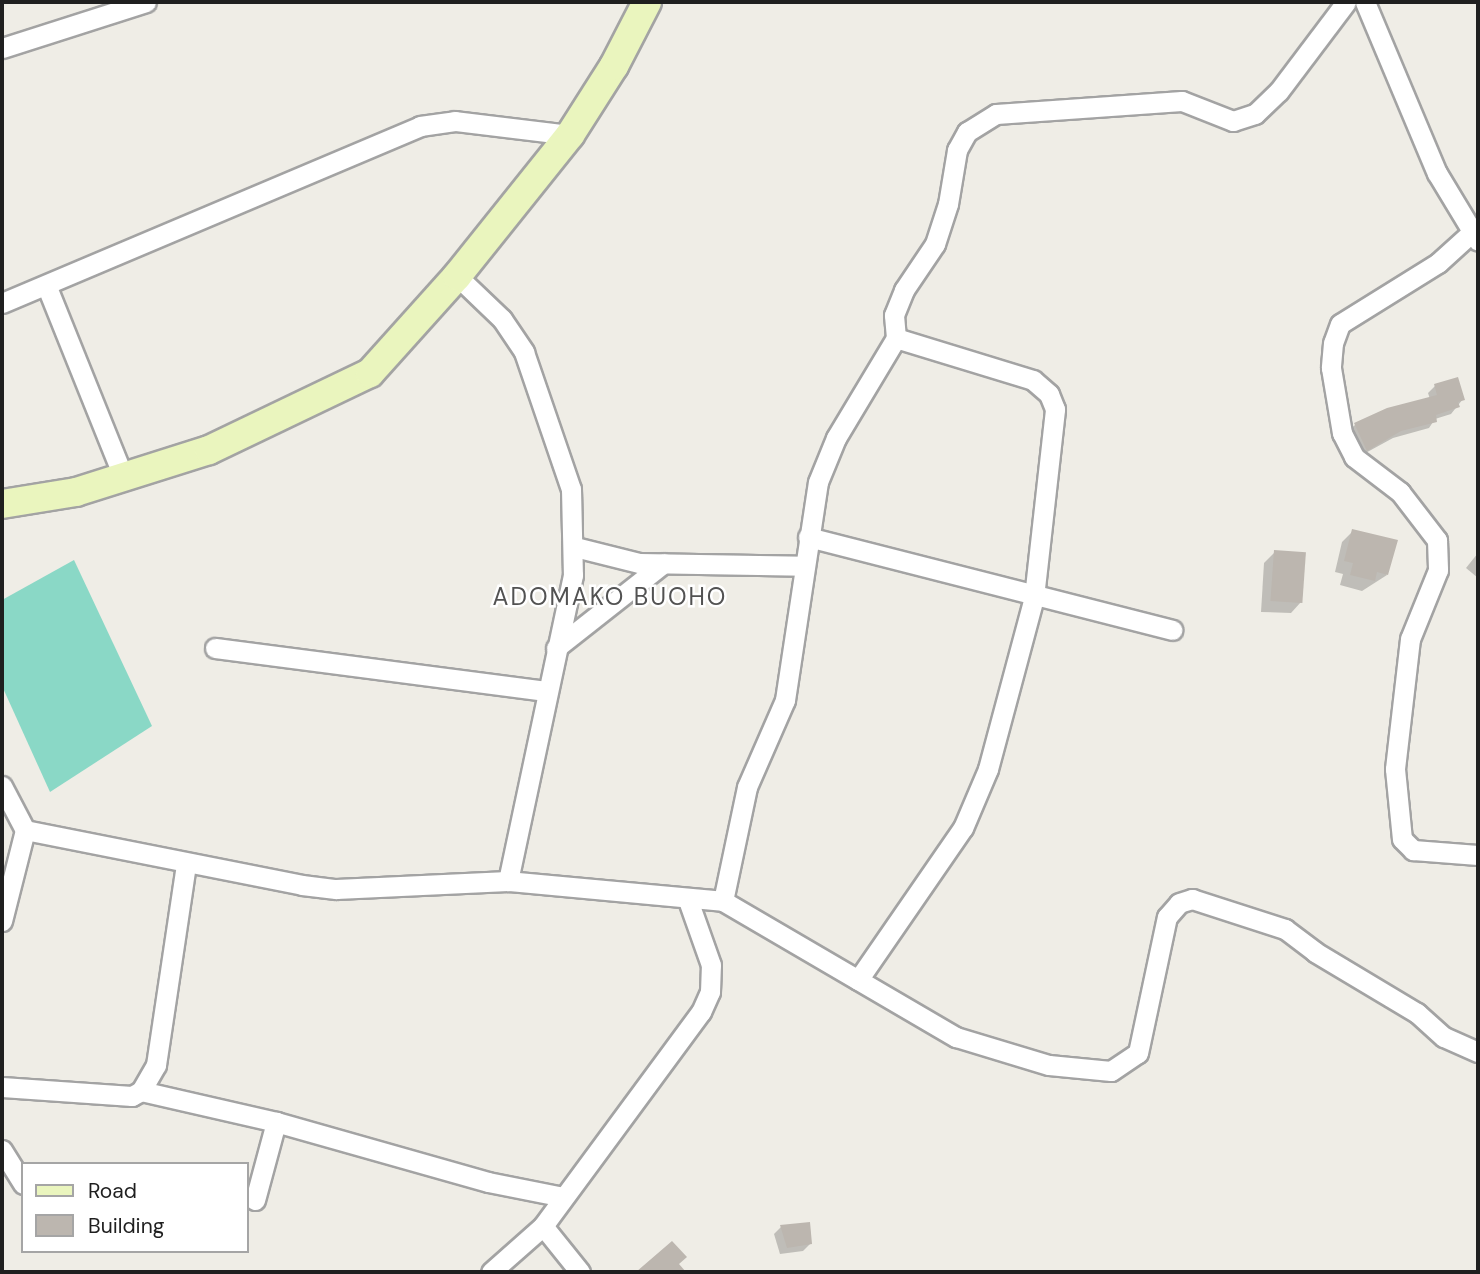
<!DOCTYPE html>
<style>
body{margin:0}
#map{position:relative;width:1480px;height:1274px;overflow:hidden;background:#efede6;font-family:"DM Sans",sans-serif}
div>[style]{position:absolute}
.pitch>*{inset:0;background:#8ad8c6}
.shadow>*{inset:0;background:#0003}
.building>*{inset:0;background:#bcb6af;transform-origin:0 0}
.roads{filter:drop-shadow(2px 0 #a3a3a3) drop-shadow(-2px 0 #a3a3a3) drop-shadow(0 2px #a3a3a3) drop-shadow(0 -2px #a3a3a3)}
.street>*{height:19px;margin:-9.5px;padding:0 9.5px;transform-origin:9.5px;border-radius:9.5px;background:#fff}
.secondary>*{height:28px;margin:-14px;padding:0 14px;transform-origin:14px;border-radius:14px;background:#eaf5be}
span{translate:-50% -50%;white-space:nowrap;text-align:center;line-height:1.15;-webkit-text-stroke:5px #fff;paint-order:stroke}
.quarter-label{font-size:24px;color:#525252;letter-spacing:2px}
.frame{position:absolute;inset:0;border:4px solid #1f1f1f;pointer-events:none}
.legend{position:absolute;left:21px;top:1162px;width:228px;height:91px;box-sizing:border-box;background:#fff;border:2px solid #a5a5a5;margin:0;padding:9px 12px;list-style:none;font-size:21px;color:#1f1f1f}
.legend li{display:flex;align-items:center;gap:14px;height:35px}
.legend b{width:35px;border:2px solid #a5a5a5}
</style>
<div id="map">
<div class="pitch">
<i style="clip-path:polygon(74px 560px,152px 726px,50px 792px,2px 686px,2px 600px)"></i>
</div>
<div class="shadow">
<i style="clip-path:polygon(1435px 386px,1463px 399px,1451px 414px,1435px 419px,1429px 428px,1393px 438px,1360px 456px,1348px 431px,1355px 425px,1430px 399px,1428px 393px)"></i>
<i style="clip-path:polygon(1353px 531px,1387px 575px,1362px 591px,1340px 585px,1343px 574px,1335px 572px,1342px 542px)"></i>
<i style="clip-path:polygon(1275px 552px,1301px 602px,1291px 613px,1261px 612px,1264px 563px)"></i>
<i style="clip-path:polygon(1478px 553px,1478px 578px,1466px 568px)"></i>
<i style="clip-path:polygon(808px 1224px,810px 1244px,803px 1251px,780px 1254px,774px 1234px,781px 1227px)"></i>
</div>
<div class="building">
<i style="clip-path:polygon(1458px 377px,1465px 400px,1458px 402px,1460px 407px,1436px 415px,1437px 422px,1401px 431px,1367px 451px,1354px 423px,1387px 408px,1437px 395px,1434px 384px)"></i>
<i style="clip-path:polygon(1352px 529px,1398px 540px,1388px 575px,1377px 572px,1375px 581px,1350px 575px,1353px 563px,1344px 561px)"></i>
<i style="left:1274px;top:550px;width:32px;height:51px;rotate:4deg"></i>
<i style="clip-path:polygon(810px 1222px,812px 1244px,787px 1248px,780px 1225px)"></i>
<i style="clip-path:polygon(672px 1241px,687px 1257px,679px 1264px,686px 1272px,636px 1272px)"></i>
</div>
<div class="roads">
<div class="street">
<i style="left:1365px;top:2px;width:186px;rotate:67.2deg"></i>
<i style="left:1437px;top:173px;width:79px;rotate:58.9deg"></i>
<i style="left:2px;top:48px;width:151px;rotate:-17.7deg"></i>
<i style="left:1470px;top:234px;width:43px;rotate:137.8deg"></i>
<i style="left:1438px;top:263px;width:115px;rotate:148.1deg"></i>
<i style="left:1340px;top:324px;width:20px;rotate:110deg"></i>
<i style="left:1333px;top:343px;width:25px;rotate:95deg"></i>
<i style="left:1331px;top:368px;width:66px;rotate:80.4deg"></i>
<i style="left:1342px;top:433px;width:27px;rotate:63deg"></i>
<i style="left:1354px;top:457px;width:58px;rotate:37.3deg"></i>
<i style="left:1400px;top:492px;width:61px;rotate:52.4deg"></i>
<i style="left:1437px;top:540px;width:30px;rotate:88deg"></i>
<i style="left:1438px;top:570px;width:74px;rotate:112.1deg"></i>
<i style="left:1410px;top:639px;width:131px;rotate:96.6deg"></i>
<i style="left:1395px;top:769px;width:70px;rotate:84.3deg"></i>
<i style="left:1402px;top:839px;width:16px;rotate:45deg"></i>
<i style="left:1413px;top:850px;width:65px;rotate:4.4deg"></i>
<i style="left:457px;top:276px;width:62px;rotate:43.7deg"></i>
<i style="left:502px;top:319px;width:40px;rotate:56deg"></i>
<i style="left:524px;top:352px;width:145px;rotate:71.1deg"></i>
<i style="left:571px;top:489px;width:86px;rotate:88.7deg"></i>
<i style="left:573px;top:575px;width:313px;rotate:102deg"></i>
<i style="left:47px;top:287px;width:207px;rotate:68.1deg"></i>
<i style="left:2px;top:303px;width:454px;rotate:-22.9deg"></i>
<i style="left:420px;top:126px;width:35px;rotate:-8deg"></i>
<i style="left:455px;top:121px;width:116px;rotate:6.9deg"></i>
<i style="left:808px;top:537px;width:376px;rotate:14.3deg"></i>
<i style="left:575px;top:547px;width:66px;rotate:14deg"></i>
<i style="left:639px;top:563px;width:164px;rotate:1deg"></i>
<i style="left:215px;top:648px;width:334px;rotate:7.4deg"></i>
<i style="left:556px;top:648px;width:137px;rotate:-38.2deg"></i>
<i style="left:2px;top:786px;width:50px;rotate:62.4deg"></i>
<i style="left:25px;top:830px;width:282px;rotate:11.2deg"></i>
<i style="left:302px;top:885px;width:34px;rotate:7deg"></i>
<i style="left:336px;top:889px;width:172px;rotate:-2.7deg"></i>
<i style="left:508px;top:881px;width:216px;rotate:5.3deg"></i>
<i style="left:723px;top:901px;width:270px;rotate:30.3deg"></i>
<i style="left:956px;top:1037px;width:97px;rotate:16.8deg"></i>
<i style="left:1049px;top:1065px;width:62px;rotate:5.5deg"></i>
<i style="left:1111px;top:1071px;width:32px;rotate:-34deg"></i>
<i style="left:1138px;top:1053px;width:139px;rotate:-78deg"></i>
<i style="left:1167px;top:917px;width:18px;rotate:-49deg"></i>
<i style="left:1179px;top:903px;width:14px;rotate:-17deg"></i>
<i style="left:1192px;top:899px;width:98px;rotate:17.9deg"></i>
<i style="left:1285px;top:929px;width:38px;rotate:37deg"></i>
<i style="left:1315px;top:952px;width:119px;rotate:30.9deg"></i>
<i style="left:1417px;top:1013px;width:36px;rotate:42deg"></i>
<i style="left:1444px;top:1037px;width:37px;rotate:24deg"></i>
<i style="left:723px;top:901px;width:116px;rotate:-78.1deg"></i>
<i style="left:747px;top:787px;width:95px;rotate:-66.4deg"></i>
<i style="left:785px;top:700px;width:220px;rotate:-81.4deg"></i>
<i style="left:818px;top:482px;width:48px;rotate:-67.8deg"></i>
<i style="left:836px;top:438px;width:117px;rotate:-59deg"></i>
<i style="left:896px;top:338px;width:23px;rotate:-95deg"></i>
<i style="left:894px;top:315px;width:27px;rotate:-68deg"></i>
<i style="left:904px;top:290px;width:55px;rotate:-56deg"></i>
<i style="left:935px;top:244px;width:42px;rotate:-72deg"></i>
<i style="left:948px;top:204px;width:55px;rotate:-80.5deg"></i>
<i style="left:957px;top:150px;width:21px;rotate:-61deg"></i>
<i style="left:967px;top:132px;width:34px;rotate:-32deg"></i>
<i style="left:996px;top:114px;width:186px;rotate:-4deg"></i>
<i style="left:1182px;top:101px;width:55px;rotate:21.4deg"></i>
<i style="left:1233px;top:121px;width:23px;rotate:-18deg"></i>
<i style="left:1255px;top:114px;width:33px;rotate:-44deg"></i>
<i style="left:1279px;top:91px;width:111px;rotate:-53deg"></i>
<i style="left:2px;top:921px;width:94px;rotate:-75.8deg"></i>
<i style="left:858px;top:980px;width:185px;rotate:-55.4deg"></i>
<i style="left:963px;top:828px;width:64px;rotate:-67deg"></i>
<i style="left:988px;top:769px;width:178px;rotate:-75deg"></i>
<i style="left:1034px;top:597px;width:189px;rotate:-83.6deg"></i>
<i style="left:1055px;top:409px;width:16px;rotate:-112deg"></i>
<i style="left:1049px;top:394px;width:21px;rotate:-139deg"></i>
<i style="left:1033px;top:380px;width:143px;rotate:-163deg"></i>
<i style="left:2px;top:1087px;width:130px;rotate:4deg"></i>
<i style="left:132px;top:1096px;width:10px;rotate:-29deg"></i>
<i style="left:141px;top:1091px;width:30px;rotate:-60deg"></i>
<i style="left:156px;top:1065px;width:202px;rotate:-81.5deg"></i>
<i style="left:141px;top:1091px;width:139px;rotate:12.9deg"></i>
<i style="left:276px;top:1122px;width:220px;rotate:15.8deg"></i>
<i style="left:488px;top:1182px;width:77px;rotate:11.2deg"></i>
<i style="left:2px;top:1150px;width:40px;rotate:58deg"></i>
<i style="left:255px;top:1200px;width:81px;rotate:-74.9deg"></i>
<i style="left:543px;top:1226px;width:59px;rotate:51.2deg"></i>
<i style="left:491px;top:1272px;width:69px;rotate:-41.5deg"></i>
<i style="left:543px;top:1226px;width:266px;rotate:-53.6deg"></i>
<i style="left:701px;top:1012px;width:22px;rotate:-66deg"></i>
<i style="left:710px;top:992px;width:27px;rotate:-88deg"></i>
<i style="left:711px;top:965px;width:69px;rotate:-109.5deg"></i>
</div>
<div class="secondary">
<i style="left:2px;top:504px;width:75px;rotate:-9.2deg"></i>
<i style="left:76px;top:492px;width:139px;rotate:-17.5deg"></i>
<i style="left:209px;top:450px;width:178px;rotate:-25.6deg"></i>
<i style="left:370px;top:373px;width:130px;rotate:-48.1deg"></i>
<i style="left:457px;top:276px;width:181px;rotate:-51.3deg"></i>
<i style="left:570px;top:135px;width:82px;rotate:-57.5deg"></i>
<i style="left:614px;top:66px;width:72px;rotate:-62.7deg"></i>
</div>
</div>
<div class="quarter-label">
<span style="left:610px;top:597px">ADOMAKO BUOHO</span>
</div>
<div class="frame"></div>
<ul class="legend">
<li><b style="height:9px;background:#eaf5be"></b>Road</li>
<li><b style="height:19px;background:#bcb6af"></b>Building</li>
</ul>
</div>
